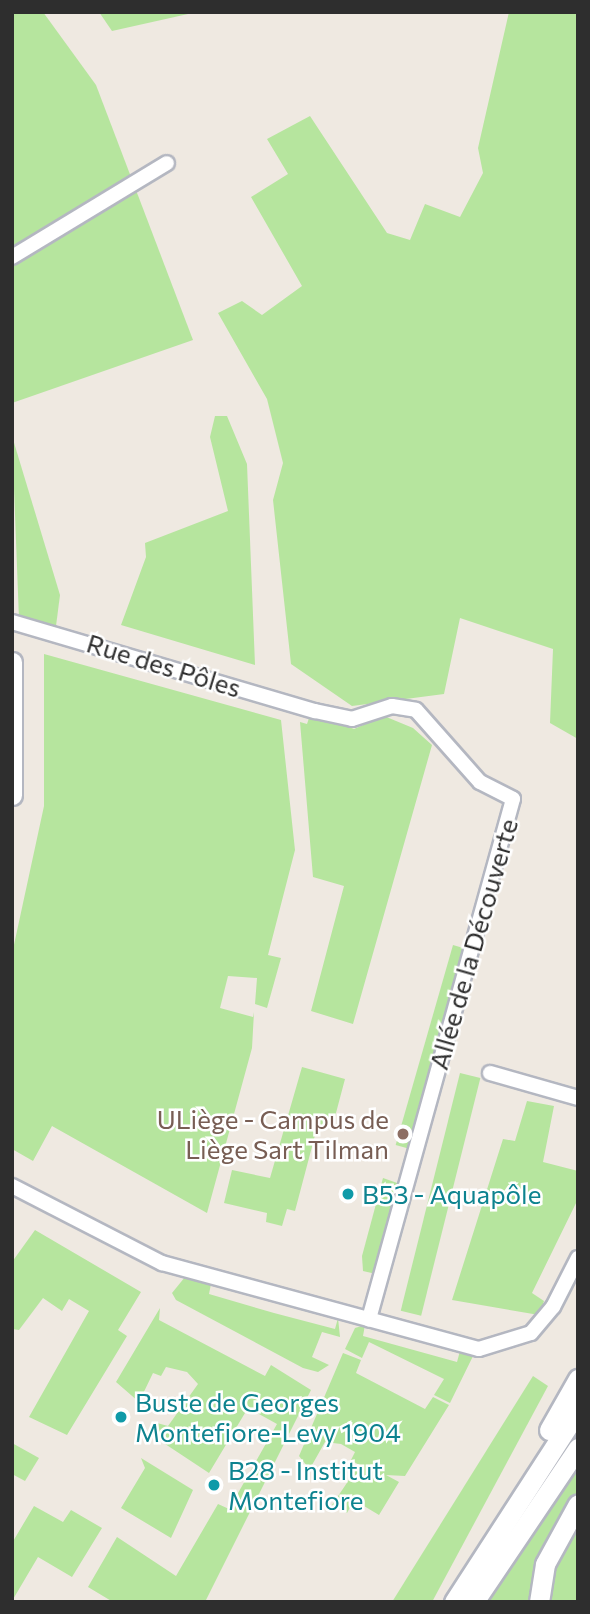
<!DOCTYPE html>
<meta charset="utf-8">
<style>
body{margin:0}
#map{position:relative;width:590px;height:1614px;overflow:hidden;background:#efe9e1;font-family:Commissioner,sans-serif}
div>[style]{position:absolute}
.green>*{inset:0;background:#b6e59e;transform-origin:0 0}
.roads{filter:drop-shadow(2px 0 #b4b7c1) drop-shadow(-2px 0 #b4b7c1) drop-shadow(0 2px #b4b7c1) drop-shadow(0 -2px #b4b7c1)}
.street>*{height:14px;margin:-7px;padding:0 7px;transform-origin:7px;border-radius:7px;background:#fff}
.secondary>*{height:19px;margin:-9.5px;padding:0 9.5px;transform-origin:9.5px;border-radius:9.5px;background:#fff}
.dots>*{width:19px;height:19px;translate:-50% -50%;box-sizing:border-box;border:4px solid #fff;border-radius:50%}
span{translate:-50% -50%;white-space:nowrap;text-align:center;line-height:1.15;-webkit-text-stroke:5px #fff;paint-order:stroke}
.street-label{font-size:26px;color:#2e2e2e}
.education-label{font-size:26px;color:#785e54}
.right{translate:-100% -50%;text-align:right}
.culture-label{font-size:26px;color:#0d838f}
.left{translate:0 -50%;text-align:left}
.frame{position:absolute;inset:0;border:14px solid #2e2e2e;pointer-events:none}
</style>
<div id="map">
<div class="green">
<i style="clip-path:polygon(12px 12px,43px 12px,96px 85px,193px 340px,12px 403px)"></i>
<i style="clip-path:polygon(99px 12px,197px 12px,112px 31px)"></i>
<i style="clip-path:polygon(509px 12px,578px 12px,578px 739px,550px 723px,553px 649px,460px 618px,444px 694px,352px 706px,291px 664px,273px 500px,283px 463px,267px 399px,218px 313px,242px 301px,262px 315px,302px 286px,251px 197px,288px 174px,267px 139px,310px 116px,387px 233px,410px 240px,425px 204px,460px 217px,483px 173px,478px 148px)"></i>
<i style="clip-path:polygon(215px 416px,227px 416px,247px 464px,255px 665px,121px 625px,146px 557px,145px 543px,228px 511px,210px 437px)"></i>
<i style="clip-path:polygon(12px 436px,60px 595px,56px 626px,19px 619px)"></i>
<i style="clip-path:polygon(44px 654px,281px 720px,295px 850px,268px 955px,281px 958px,267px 1008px,255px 1004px,257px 978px,228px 976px,220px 1008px,253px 1017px,254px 1012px,252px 1048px,207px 1213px,52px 1126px,33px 1161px,12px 1149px,12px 954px,44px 806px)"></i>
<i style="clip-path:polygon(311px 712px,354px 729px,384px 716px,413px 728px,432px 745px,353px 1024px,311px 1011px,344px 886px,313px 877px,300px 722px,307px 724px)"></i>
<i style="left:453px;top:945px;width:15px;height:208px;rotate:16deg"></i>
<i style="clip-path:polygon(302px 1067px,345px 1079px,332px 1128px,318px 1124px,295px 1211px,287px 1209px,282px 1226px,266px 1222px,267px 1213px,224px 1203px,232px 1170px,270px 1178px)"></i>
<i style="left:460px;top:1073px;width:21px;height:245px;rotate:14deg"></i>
<i style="clip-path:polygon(527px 1101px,554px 1106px,543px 1162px,578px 1171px,578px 1199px,532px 1293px,544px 1301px,539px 1315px,452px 1300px,503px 1139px,515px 1141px)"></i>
<i style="clip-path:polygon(383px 1178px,400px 1184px,376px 1274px,363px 1271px,362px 1256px)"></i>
<i style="clip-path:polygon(35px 1230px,141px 1292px,118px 1330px,127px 1336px,67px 1435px,29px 1417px,89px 1311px,69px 1299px,62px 1311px,43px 1298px,19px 1330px,12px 1329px,12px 1262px)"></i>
<i style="clip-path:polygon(185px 1277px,211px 1284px,209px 1294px,274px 1313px,335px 1329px,338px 1318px,340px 1337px,322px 1332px,312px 1357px,329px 1365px,318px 1372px,303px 1368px,176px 1300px,172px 1293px)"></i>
<i style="clip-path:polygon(160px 1308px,159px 1320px,265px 1376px,271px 1365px,311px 1390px,205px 1602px,113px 1602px,88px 1587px,117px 1537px,176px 1576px,218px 1504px,229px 1509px,277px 1424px,248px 1408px,209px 1473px,150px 1434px,157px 1423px,168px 1426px,198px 1384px,187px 1372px,166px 1367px,161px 1376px,153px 1373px,139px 1402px,116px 1382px)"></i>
<i style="clip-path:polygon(365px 1325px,363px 1336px,457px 1362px,460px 1351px,475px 1352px,450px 1403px,434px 1395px,444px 1379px,369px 1342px,362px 1358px,345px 1349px,355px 1328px)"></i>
<i style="clip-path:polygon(343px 1353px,361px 1360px,356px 1373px,425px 1409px,433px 1397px,449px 1405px,405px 1476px,386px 1475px,399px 1482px,379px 1515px,354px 1500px,347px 1513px,332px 1505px,359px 1465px,351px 1460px,355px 1452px,341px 1444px,325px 1442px,303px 1481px,307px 1466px,299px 1456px)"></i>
<i style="clip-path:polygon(533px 1376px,548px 1386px,432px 1602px,392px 1602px)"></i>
<i style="clip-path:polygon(12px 1443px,39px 1458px,25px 1481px,12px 1474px)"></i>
<i style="clip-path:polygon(578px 1457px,578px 1602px,483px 1602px)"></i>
<i style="clip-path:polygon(141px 1458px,193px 1490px,171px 1538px,121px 1508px,145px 1468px)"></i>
<i style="clip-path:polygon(34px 1506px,63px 1522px,71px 1510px,102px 1528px,72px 1577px,38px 1557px,12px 1601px,12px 1543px)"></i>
</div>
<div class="roads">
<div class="street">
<i style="left:12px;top:257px;width:181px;rotate:-31.2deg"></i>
<i style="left:12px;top:622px;width:316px;rotate:16.4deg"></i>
<i style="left:315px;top:711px;width:38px;rotate:12deg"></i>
<i style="left:352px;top:719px;width:42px;rotate:-18deg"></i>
<i style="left:392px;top:706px;width:24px;rotate:9deg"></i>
<i style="left:416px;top:710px;width:96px;rotate:48.4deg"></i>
<i style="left:480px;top:782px;width:37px;rotate:27deg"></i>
<i style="left:513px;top:799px;width:540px;rotate:105.48deg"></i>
<i style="left:490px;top:1073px;width:91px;rotate:15.9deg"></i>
<i style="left:12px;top:1186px;width:169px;rotate:27.2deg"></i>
<i style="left:162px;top:1263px;width:328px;rotate:15.2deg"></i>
<i style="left:479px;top:1349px;width:54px;rotate:-17.1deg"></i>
<i style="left:531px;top:1333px;width:34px;rotate:-50deg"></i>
<i style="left:553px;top:1307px;width:55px;rotate:-63deg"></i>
</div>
<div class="secondary">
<i style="left:12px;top:662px;width:133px;rotate:90deg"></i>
<i style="left:549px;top:1430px;width:59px;rotate:-60.4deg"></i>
<i style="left:454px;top:1602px;width:229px;rotate:-57.1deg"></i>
<i style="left:474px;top:1602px;width:186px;rotate:-56deg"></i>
<i style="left:539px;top:1602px;width:38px;rotate:-81deg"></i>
<i style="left:545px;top:1564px;width:68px;rotate:-61.2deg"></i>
</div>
</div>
<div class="dots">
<i style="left:403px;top:1134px;background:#8d6e63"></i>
<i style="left:348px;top:1194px;background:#0f9aa8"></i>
<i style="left:121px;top:1417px;background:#0f9aa8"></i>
<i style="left:214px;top:1485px;background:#0f9aa8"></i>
</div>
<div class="street-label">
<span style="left:164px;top:665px;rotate:17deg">Rue des Pôles</span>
<span style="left:473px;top:944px;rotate:-74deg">Allée de la Découverte</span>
</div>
<div class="education-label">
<span class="right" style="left:389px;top:1134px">ULiège - Campus de<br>Liège Sart Tilman</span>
</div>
<div class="culture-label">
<span class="left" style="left:362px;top:1194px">B53 - Aquapôle</span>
<span class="left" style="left:135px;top:1417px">Buste de Georges<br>Montefiore-Levy 1904</span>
<span class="left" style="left:228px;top:1485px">B28 - Institut<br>Montefiore</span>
</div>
<div class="frame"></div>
</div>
